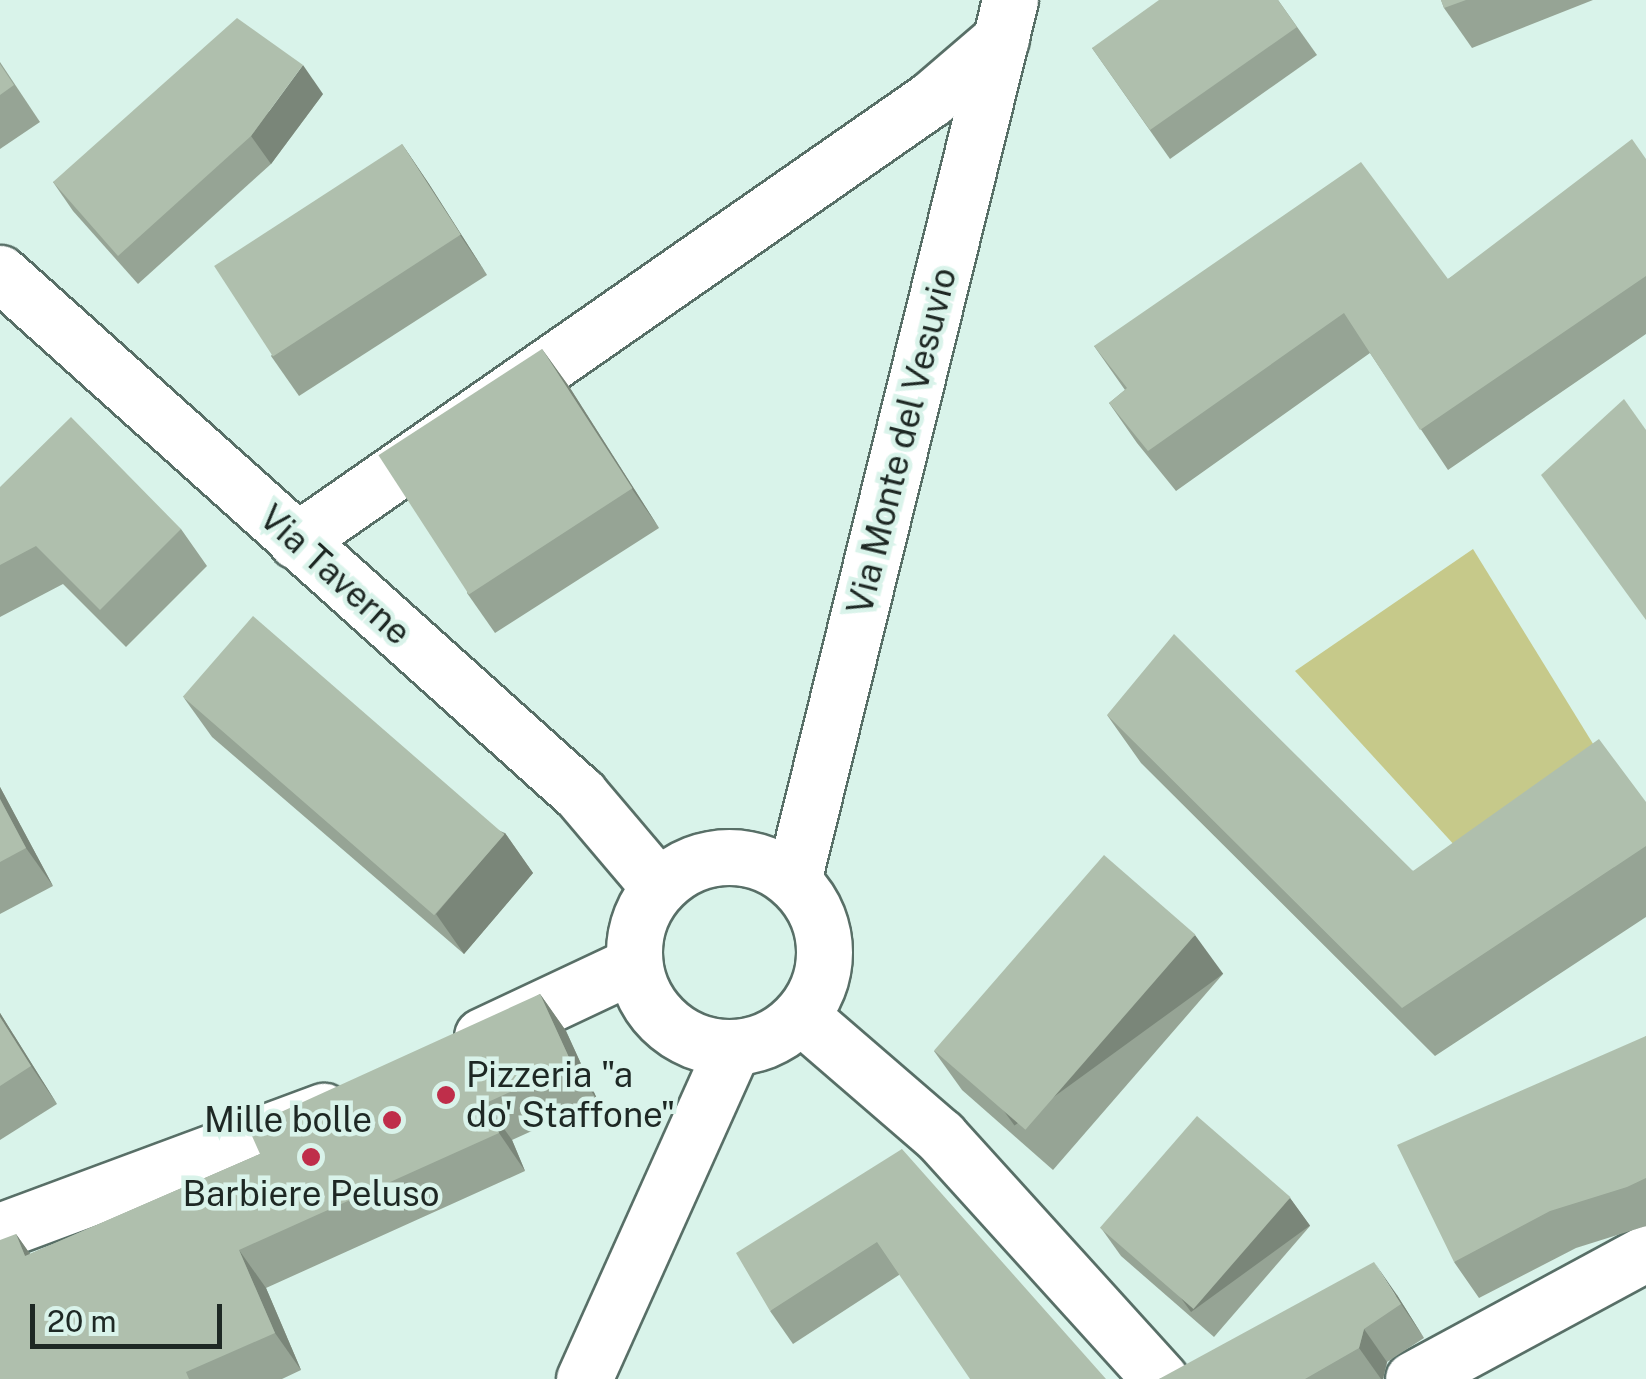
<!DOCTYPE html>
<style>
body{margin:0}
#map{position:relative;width:1646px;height:1379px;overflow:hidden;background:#d9f3ea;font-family:"Public Sans",sans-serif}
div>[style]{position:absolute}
.green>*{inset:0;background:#c6c98a}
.roads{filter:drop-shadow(2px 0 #586f67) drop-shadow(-2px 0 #586f67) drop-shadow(0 2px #586f67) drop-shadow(0 -2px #586f67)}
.street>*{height:55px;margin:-27.5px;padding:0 27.5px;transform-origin:27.5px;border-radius:27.5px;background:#fff}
.street>.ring{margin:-27.5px;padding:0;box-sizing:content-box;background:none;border:55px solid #fff;border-radius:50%}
.wall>*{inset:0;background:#96a495}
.shaded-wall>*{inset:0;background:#7a8679;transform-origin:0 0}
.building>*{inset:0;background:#afbfad;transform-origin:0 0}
.dots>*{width:28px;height:28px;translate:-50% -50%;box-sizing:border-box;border:5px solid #d9f3ea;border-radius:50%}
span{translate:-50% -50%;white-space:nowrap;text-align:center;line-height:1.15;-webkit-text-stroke:9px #d9f3ea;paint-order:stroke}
.street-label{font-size:35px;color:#1e2824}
.poi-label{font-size:35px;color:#1e2824}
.left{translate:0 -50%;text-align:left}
.right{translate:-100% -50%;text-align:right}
.scale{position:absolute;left:30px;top:1304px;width:192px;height:45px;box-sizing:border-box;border:5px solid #1e2824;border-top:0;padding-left:12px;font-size:30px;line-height:35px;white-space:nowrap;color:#1e2824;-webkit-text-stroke:8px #d9f3ea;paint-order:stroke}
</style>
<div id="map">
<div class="green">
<i style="clip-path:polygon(1473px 549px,1611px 773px,1479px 872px,1295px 671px)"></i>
</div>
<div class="roads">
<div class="street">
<i style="left:0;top:273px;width:780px;rotate:41.93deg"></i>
<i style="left:580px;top:794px;width:122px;rotate:49.7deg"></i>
<i style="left:296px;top:541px;width:774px;rotate:-34.84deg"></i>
<i style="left:931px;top:99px;width:92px;rotate:-40.6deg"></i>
<i class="ring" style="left:634px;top:857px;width:135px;height:135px"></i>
<i style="left:793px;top:881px;width:907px;rotate:-76.16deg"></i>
<i style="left:801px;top:1016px;width:184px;rotate:40.8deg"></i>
<i style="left:940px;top:1136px;width:328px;rotate:47.8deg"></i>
<i style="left:482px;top:1036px;width:167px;rotate:-25.2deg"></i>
<i style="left:0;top:1231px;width:345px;rotate:-20.4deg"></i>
<i style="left:584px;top:1379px;width:363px;rotate:-65.8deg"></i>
<i style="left:1413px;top:1379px;width:265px;rotate:-28.4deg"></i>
</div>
</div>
<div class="wall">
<i style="clip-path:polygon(1278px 0,1317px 55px,1170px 159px,1092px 48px)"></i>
<i style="clip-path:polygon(1441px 0,1593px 0,1472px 48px,1444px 8px)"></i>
<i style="clip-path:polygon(0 62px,40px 122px,0 149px)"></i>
<i style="clip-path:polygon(323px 94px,271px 164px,138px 284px,73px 211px,53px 182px)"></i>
<i style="clip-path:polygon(402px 144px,429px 184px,487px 275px,299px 396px,271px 356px)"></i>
<i style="clip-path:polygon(1646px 159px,1646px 334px,1448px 470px,1370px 353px,1176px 491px,1137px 443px,1109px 403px,1125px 390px,1094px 346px,1448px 279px)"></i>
<i style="clip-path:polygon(542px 349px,570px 388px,659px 528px,495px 633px,467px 593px)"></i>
<i style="clip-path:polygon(0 487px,181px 529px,207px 566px,126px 647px,63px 584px,0 617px)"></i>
<i style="clip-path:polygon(184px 698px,505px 833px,533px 873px,464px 954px,212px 737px)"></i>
<i style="clip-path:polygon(1107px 715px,1413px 871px,1646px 802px,1646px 917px,1435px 1056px,1141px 763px)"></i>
<i style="clip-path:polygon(0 787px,53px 886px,0 914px)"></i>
<i style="clip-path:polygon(1223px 974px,1053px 1170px,962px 1090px,934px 1051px)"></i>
<i style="clip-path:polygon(540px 994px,566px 1031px,598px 1101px,512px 1140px,525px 1171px,266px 1288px,301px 1370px,282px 1379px,0 1379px,16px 1234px,30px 1254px,260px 1154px)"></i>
<i style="clip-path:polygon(0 1013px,57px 1104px,0 1140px)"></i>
<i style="clip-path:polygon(1646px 1036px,1646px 1226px,1576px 1248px,1479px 1298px,1454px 1262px)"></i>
<i style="clip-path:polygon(902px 1149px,899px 1275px,793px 1344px,770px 1311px)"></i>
<i style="clip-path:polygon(1290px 1198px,1310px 1226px,1214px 1337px,1121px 1256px,1101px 1228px)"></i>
<i style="clip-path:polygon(1397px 1295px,1424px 1338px,1387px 1362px,1383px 1379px,1159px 1379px)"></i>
</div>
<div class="shaded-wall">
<i style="clip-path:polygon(303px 65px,323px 94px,271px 164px,251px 136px)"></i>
<i style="clip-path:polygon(402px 144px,429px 184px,487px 275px,460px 235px)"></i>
<i style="clip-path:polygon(542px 349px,570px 388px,659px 528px,632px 489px)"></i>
<i style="clip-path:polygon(0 787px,53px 886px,26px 848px,0 799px)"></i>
<i style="clip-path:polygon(505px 833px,533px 873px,464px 954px,436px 914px)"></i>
<i style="left:1195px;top:935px;width:48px;height:258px;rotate:54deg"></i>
<i style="clip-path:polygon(540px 994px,566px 1031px,598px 1101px,572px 1064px)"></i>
<i style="clip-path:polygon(0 1013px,57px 1104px,31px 1066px,0 1017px)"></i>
<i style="clip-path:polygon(486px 1103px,512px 1140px,525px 1171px,499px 1133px)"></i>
<i style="left:1290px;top:1198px;width:34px;height:147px;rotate:54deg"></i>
<i style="clip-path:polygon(16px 1234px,42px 1271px,25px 1256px)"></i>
<i style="clip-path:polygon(239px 1250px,266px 1288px,301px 1370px,275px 1333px)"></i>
<i style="clip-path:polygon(1374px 1262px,1397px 1295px,1424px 1338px,1401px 1304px)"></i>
<i style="clip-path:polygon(1364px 1329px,1387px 1362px,1383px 1379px,1381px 1379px,1359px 1348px)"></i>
</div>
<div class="building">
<i style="clip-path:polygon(1159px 0,1278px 0,1297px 27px,1150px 130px,1092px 48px)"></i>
<i style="clip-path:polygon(1441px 0,1466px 0,1444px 8px)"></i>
<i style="clip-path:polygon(237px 18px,303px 65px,251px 136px,118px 256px,53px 182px)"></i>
<i style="clip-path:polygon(0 64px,14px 85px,0 95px)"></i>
<i style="clip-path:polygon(1632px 139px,1646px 159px,1646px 276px,1420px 430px,1344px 313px,1148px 451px,1109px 403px,1127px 388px,1094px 346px,1361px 162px,1448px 279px)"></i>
<i style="left:402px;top:144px;width:108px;height:224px;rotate:57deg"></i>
<i style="left:542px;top:349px;width:166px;height:195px;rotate:57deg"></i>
<i style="clip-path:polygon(1624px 399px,1646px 430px,1646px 620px,1541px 475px)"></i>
<i style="clip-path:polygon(71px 417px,181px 529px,100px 610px,36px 546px,0 565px,0 487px)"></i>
<i style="left:253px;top:616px;width:333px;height:107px;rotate:41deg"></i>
<i style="clip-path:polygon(1174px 634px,1413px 871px,1599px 739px,1646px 802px,1646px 846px,1402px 1008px,1107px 715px)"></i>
<i style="clip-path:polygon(0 799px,26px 848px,0 862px)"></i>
<i style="left:1104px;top:855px;width:121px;height:259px;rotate:41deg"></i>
<i style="clip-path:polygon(540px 994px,572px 1064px,486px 1103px,499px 1133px,239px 1250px,275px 1333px,186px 1372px,189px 1379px,0 1379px,0 1240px,16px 1234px,25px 1256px,260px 1154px,248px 1127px)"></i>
<i style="clip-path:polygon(0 1017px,31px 1066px,0 1086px)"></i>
<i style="clip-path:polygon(1646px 1036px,1646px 1178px,1627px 1187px,1550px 1211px,1454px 1262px,1397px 1145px)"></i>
<i style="left:1197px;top:1116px;width:124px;height:148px;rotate:41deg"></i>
<i style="clip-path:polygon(902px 1149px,1106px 1379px,970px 1379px,877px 1242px,770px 1311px,736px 1253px)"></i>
<i style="clip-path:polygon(1374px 1262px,1401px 1304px,1364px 1329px,1359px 1348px,1305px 1379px,1159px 1379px)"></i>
</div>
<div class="dots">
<i style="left:446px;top:1095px;background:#bf2e4a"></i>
<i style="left:392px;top:1120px;background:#bf2e4a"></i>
<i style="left:311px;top:1157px;background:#bf2e4a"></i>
</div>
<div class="street-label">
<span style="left:902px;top:441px;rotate:-76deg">Via Monte del Vesuvio</span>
<span style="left:335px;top:575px;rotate:42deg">Via Taverne</span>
</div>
<div class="poi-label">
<span class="left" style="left:466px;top:1095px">Pizzeria "a<br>do' Staffone"</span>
<span class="right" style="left:372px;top:1120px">Mille bolle</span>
<span style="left:311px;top:1194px">Barbiere Peluso</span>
</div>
<div class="scale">20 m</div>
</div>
